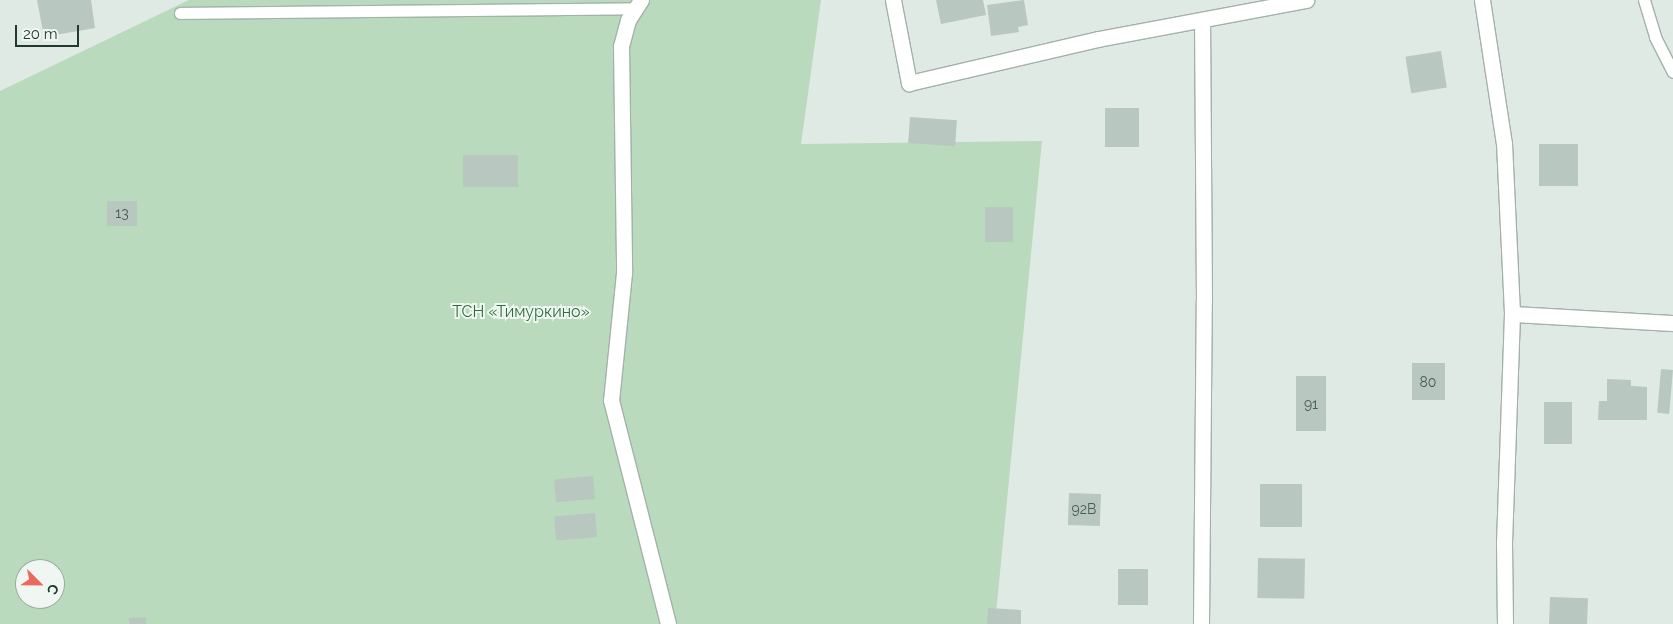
<!DOCTYPE html>
<meta charset="utf-8">
<style>
body{margin:0}
#map{position:relative;width:1673px;height:624px;overflow:hidden;background:#e0eae4;font-family:Raleway,sans-serif}
div>[style]{position:absolute}
.green>*{inset:0;background:#b9dabd}
.building>*{inset:0;background:#b8c7bf;transform-origin:0 0}
.roads{filter:drop-shadow(1px 0 #a3b1aa) drop-shadow(-1px 0 #a3b1aa) drop-shadow(0 1px #a3b1aa) drop-shadow(0 -1px #a3b1aa)}
.service>*{height:11px;margin:-5.5px;padding:0 5.5px;transform-origin:5.5px;border-radius:5.5px;background:#fff}
.minor>*{height:15px;margin:-7.5px;padding:0 7.5px;transform-origin:7.5px;border-radius:7.5px;background:#fff}
span{translate:-50% -50%;white-space:nowrap;text-align:center;line-height:1.15;-webkit-text-stroke:4px #f0f7f2;paint-order:stroke}
.number-label{font-size:14px;color:#475c53}
.number-label span{-webkit-text-stroke-width:0}
.park-label{font-size:16px;color:#2e6e3c}
.north{position:absolute;left:15px;top:559px;width:50px;height:50px;box-sizing:border-box;background:#f0f7f2;border:1px solid #9daba4;border-radius:50%;rotate:113deg;font-size:14px;font-weight:700;line-height:20px;text-align:center;color:#21392f}
.north::after{content:'';display:block;margin:auto;width:18px;height:22px;background:#eb685d;clip-path:polygon(50% 0,100% 100%,50% 72%,0 100%)}
.scale{position:absolute;left:15px;top:25px;width:64px;height:22px;box-sizing:border-box;border:2px solid #21392f;border-top:0;padding-left:6px;font-size:15px;line-height:18px;white-space:nowrap;color:#21392f;-webkit-text-stroke:4px #f0f7f2;paint-order:stroke}
</style>
<div id="map">
<div class="green">
<i style="clip-path:polygon(evenodd,189px 0,821px 0,801px 144px,1042px 141px,995px 624px,0 624px,0 91px,189px 0,25px 569px,55px 569px,55px 599px,25px 599px,25px 569px)"></i>
</div>
<div class="building">
<i style="clip-path:polygon(37px 0,91px 0,95px 28px,44px 37px)"></i>
<i style="clip-path:polygon(936px 0,983px 0,986px 15px,941px 24px)"></i>
<i style="clip-path:polygon(1024px 0,1028px 25px,1018px 27px,1019px 32px,991px 36px,987px 5px)"></i>
<i style="left:1441px;top:51px;width:37px;height:36px;rotate:81deg"></i>
<i style="left:1105px;top:108px;width:34px;height:39px"></i>
<i style="left:910px;top:117px;width:47px;height:26px;rotate:4deg"></i>
<i style="left:1539px;top:144px;width:39px;height:42px"></i>
<i style="left:463px;top:155px;width:55px;height:32px"></i>
<i style="left:107px;top:201px;width:30px;height:25px"></i>
<i style="left:985px;top:207px;width:28px;height:35px"></i>
<i style="left:1445px;top:363px;width:37px;height:33px;rotate:90deg"></i>
<i style="left:1661px;top:369px;width:12px;height:44px;rotate:5deg"></i>
<i style="left:1326px;top:376px;width:55px;height:30px;rotate:90deg"></i>
<i style="clip-path:polygon(1607px 379px,1631px 380px,1631px 386px,1647px 387px,1647px 420px,1598px 420px,1599px 401px,1607px 401px)"></i>
<i style="left:1544px;top:402px;width:28px;height:42px"></i>
<i style="left:593px;top:476px;width:23px;height:39px;rotate:85deg"></i>
<i style="left:1260px;top:484px;width:42px;height:43px"></i>
<i style="left:1069px;top:493px;width:32px;height:32px;rotate:2deg"></i>
<i style="left:595px;top:513px;width:24px;height:41px;rotate:85deg"></i>
<i style="left:1258px;top:558px;width:47px;height:40px;rotate:1deg"></i>
<i style="left:1118px;top:569px;width:30px;height:36px"></i>
<i style="left:1550px;top:597px;width:38px;height:27px;rotate:2deg"></i>
<i style="clip-path:polygon(988px 608px,1021px 610px,1021px 624px,987px 624px)"></i>
<i style="clip-path:polygon(146px 617px,146px 624px,129px 624px,129px 618px)"></i>
</div>
<div class="roads">
<div class="service">
<i style="left:1644px;top:0;width:39px;rotate:73deg"></i>
<i style="left:1655px;top:37px;width:39px;rotate:63deg"></i>
<i style="left:180px;top:13px;width:456px;rotate:-0.6deg"></i>
</div>
<div class="minor">
<i style="left:641px;top:0;width:24px;rotate:123deg"></i>
<i style="left:628px;top:20px;width:27px;rotate:105deg"></i>
<i style="left:621px;top:46px;width:227px;rotate:89.2deg"></i>
<i style="left:624px;top:273px;width:128px;rotate:95.8deg"></i>
<i style="left:611px;top:400px;width:231px;rotate:75.7deg"></i>
<i style="left:893px;top:0;width:85px;rotate:79.1deg"></i>
<i style="left:909px;top:83px;width:194px;rotate:-13.1deg"></i>
<i style="left:1098px;top:39px;width:212px;rotate:-10.6deg"></i>
<i style="left:1482px;top:0;width:145px;rotate:81.3deg"></i>
<i style="left:1504px;top:143px;width:171px;rotate:87.3deg"></i>
<i style="left:1512px;top:314px;width:229px;rotate:92deg"></i>
<i style="left:1504px;top:543px;width:81px;rotate:89.3deg"></i>
<i style="left:1512px;top:314px;width:161px;rotate:3.2deg"></i>
<i style="left:1201px;top:624px;width:323px;rotate:-89.5deg"></i>
<i style="left:1204px;top:301px;width:280px;rotate:-90.4deg"></i>
</div>
</div>
<div class="number-label">
<span style="left:122px;top:213px">13</span>
<span style="left:1428px;top:382px">80</span>
<span style="left:1311px;top:404px">91</span>
<span style="left:1084px;top:509px">92В</span>
</div>
<div class="park-label">
<span style="left:521px;top:312px">ТСН «Тимуркино»</span>
</div>
<div class="north">С</div>
<div class="scale">20 m</div>
</div>
